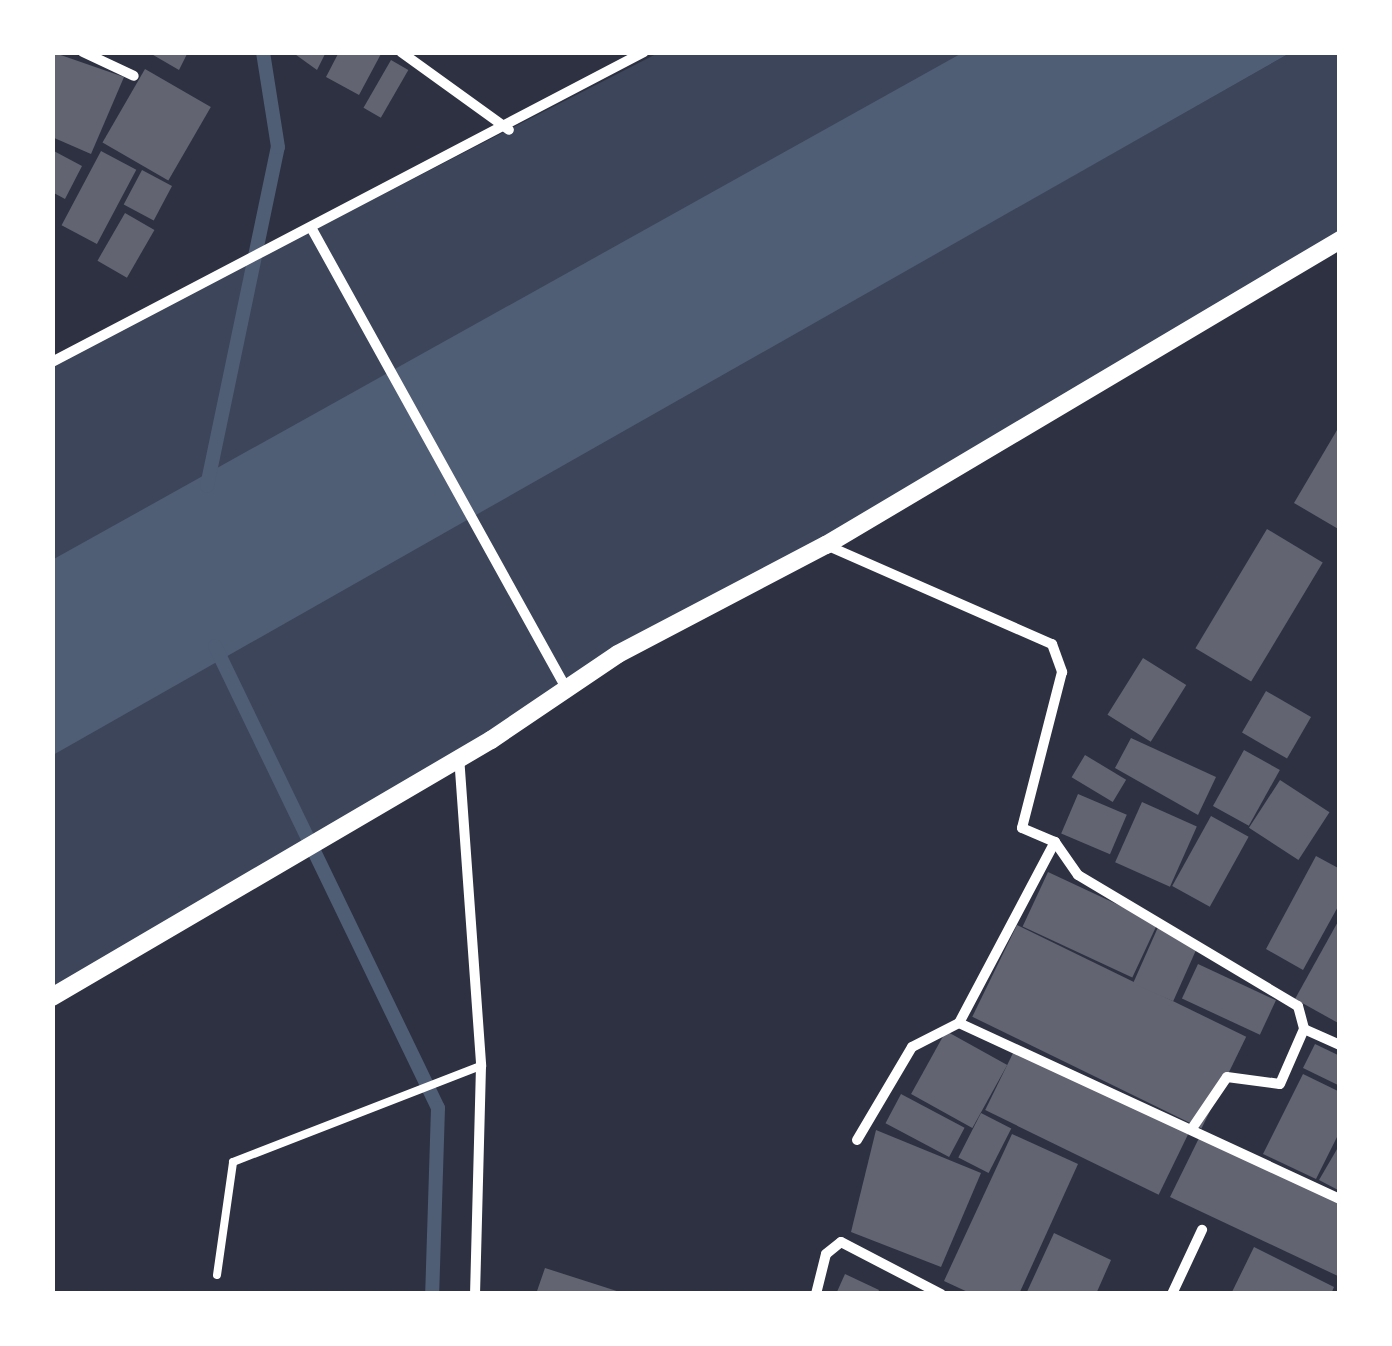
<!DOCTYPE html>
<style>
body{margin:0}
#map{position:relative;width:1392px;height:1346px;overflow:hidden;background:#2d3142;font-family:"DM Sans",sans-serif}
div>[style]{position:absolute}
.green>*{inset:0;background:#3c4559}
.water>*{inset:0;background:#4f5d75}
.stream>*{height:14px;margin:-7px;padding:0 7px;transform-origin:7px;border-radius:7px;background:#4f5d75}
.building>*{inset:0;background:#626471;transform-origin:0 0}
.service>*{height:8px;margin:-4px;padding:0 4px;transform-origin:4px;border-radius:4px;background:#fff}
.minor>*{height:10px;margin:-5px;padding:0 5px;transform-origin:5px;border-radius:5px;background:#fff}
.tertiary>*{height:18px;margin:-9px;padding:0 9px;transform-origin:9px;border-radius:9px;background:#fff}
span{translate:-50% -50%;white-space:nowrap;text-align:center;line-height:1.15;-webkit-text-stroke:9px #fff;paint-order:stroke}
.frame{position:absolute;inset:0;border:55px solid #fff;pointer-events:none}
</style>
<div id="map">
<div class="green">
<i style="clip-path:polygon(658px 53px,964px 53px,53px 562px,53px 364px)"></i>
<i style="clip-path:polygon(1290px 53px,1339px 53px,1339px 240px,826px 545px,618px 654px,53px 997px,52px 753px)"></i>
</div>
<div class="water">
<i style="clip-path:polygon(962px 53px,1290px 53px,53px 755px,52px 560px)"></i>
</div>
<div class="stream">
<i style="left:207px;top:486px;width:346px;rotate:-78.2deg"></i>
<i style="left:278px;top:147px;width:96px;rotate:-99deg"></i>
<i style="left:215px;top:646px;width:513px;rotate:64.23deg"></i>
<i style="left:438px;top:1108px;width:186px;rotate:91.8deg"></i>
</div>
<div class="building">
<i style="clip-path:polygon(52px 52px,124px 77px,91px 154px,52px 137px)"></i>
<i style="clip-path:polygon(148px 52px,188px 52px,179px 70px)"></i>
<i style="clip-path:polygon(292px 52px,326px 52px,317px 70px)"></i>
<i style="clip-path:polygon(339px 52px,382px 52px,359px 95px,326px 77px)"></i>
<i style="left:391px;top:60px;width:20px;height:55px;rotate:30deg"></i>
<i style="left:145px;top:69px;width:76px;height:85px;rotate:30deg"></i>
<i style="clip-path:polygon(52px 150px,82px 166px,65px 199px,52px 192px)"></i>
<i style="left:101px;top:151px;width:40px;height:84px;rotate:28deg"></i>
<i style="left:142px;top:170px;width:34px;height:39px;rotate:28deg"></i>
<i style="left:125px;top:213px;width:34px;height:55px;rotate:30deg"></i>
<i style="clip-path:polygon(1340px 425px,1340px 530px,1294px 503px)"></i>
<i style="left:1267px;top:529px;width:65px;height:139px;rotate:31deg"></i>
<i style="left:1143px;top:658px;width:51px;height:67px;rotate:32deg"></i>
<i style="left:1266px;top:691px;width:52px;height:48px;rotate:30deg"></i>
<i style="clip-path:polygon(1131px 738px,1216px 777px,1198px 815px,1115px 768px)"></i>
<i style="left:1244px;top:750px;width:41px;height:64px;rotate:29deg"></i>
<i style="left:1085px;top:755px;width:48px;height:26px;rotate:31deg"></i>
<i style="left:1280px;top:780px;width:59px;height:57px;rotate:33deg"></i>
<i style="left:1078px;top:794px;width:53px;height:43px;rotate:23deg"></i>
<i style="left:1142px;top:802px;width:60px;height:66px;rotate:24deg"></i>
<i style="left:1211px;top:816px;width:43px;height:80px;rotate:29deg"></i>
<i style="clip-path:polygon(1316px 856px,1340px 869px,1340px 903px,1303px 970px,1266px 949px)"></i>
<i style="left:1048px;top:872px;width:121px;height:60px;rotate:25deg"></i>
<i style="clip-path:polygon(1340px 918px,1340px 1024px,1295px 999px)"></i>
<i style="left:1017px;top:925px;width:255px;height:102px;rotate:26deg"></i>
<i style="left:1159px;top:925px;width:44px;height:64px;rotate:24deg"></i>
<i style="left:1198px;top:964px;width:86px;height:38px;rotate:25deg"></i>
<i style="left:946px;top:1031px;width:70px;height:72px;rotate:29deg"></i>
<i style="clip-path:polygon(1315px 1044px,1340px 1056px,1340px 1086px,1303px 1068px)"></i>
<i style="left:1015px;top:1049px;width:193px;height:68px;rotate:26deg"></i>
<i style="clip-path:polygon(1303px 1074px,1340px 1092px,1340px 1131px,1316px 1179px,1263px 1154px)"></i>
<i style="left:901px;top:1094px;width:72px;height:33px;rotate:28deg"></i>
<i style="left:981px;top:1113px;width:34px;height:50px;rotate:27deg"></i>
<i style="clip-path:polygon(876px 1130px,981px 1173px,941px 1267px,851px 1232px)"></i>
<i style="clip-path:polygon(1012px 1134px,1078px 1164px,1019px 1294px,972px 1294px,944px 1281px)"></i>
<i style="clip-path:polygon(1201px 1134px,1340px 1200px,1340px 1277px,1170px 1197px)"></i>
<i style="clip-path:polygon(1340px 1144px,1340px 1191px,1319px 1180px)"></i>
<i style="clip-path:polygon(1054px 1233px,1111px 1260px,1096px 1294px,1026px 1294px)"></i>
<i style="clip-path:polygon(1254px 1247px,1334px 1287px,1331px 1294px,1231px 1294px)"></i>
<i style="clip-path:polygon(545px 1268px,623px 1293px,623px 1294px,536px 1294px)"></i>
<i style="clip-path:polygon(845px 1274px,879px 1290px,877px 1294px,836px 1294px)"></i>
</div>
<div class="service">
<i style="left:217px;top:1275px;width:114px;rotate:-81.9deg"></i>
<i style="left:233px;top:1162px;width:266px;rotate:-21.2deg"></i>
</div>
<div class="minor">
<i style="left:83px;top:52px;width:56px;rotate:25.2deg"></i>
<i style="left:401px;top:52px;width:133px;rotate:35.8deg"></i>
<i style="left:313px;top:231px;width:522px;rotate:61.03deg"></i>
<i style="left:52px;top:362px;width:668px;rotate:-27.64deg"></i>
<i style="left:826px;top:545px;width:247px;rotate:23.7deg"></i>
<i style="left:1052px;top:644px;width:30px;rotate:70deg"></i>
<i style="left:1062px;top:672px;width:161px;rotate:104.4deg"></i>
<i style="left:1022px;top:828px;width:36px;rotate:23deg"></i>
<i style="left:1055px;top:842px;width:40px;rotate:55.1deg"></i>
<i style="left:1078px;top:875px;width:256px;rotate:30.8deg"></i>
<i style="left:1298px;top:1006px;width:24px;rotate:75deg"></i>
<i style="left:1304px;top:1029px;width:39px;rotate:24deg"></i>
<i style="left:459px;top:756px;width:311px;rotate:85.9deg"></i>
<i style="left:481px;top:1066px;width:228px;rotate:91.5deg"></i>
<i style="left:959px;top:1023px;width:420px;rotate:24.8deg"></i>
<i style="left:1193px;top:1127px;width:60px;rotate:-55.8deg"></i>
<i style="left:1227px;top:1077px;width:53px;rotate:7.5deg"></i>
<i style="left:1280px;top:1084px;width:60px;rotate:-66.4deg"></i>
<i style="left:857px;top:1140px;width:108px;rotate:-59.4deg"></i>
<i style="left:912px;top:1047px;width:53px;rotate:-27.1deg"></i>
<i style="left:959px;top:1023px;width:205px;rotate:-62.1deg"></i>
<i style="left:816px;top:1294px;width:41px;rotate:-76deg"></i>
<i style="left:826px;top:1254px;width:19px;rotate:-39deg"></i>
<i style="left:841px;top:1242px;width:113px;rotate:27.5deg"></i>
<i style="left:1172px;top:1294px;width:71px;rotate:-64.9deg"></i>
</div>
<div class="tertiary">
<i style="left:52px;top:997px;width:509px;rotate:-30.35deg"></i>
<i style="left:491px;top:740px;width:153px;rotate:-34.1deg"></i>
<i style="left:618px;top:654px;width:235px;rotate:-27.7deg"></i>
<i style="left:826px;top:545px;width:598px;rotate:-30.68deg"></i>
</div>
<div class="frame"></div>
</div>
